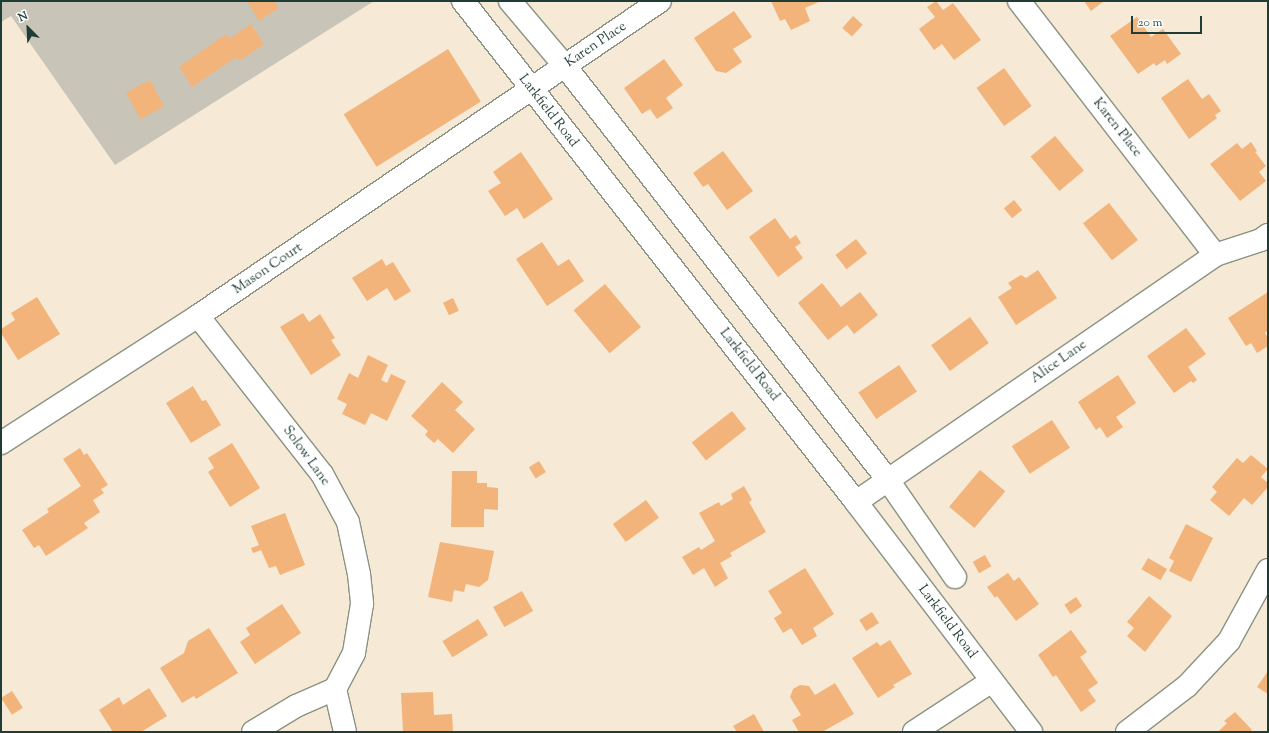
<!DOCTYPE html>
<style>
body{margin:0}
#map{position:relative;width:1269px;height:733px;overflow:hidden;background:#f6e9d5;font-family:"Sorts Mill Goudy",serif}
div>[style]{position:absolute}
.industrial>*{inset:0;background:#c8c4b8}
.building>*{inset:0;background:#f2b47b;transform-origin:0 0}
.roads{filter:drop-shadow(1px 0 #8a9384) drop-shadow(-1px 0 #8a9384) drop-shadow(0 1px #8a9384) drop-shadow(0 -1px #8a9384)}
.minor>*{height:22px;margin:-11px;padding:0 11px;transform-origin:11px;border-radius:11px;background:#fff}
.secondary>*{height:22px;margin:-11px;padding:0 11px;transform-origin:11px;border-radius:11px;background:#fff}
span{translate:-50% -50%;white-space:nowrap;text-align:center;line-height:1.15;-webkit-text-stroke:4px #fff;paint-order:stroke}
.street-label{font-size:14px;color:#1f3d34}
.frame{position:absolute;inset:0;border:2px solid #1f3d34;pointer-events:none}
.north{position:absolute;left:8px;top:8px;width:40px;height:40px;-webkit-text-stroke:3px #fff;paint-order:stroke;rotate:336deg;font-size:11px;font-weight:700;line-height:16px;text-align:center;color:#1f3d34}
.north::after{content:'';display:block;margin:auto;width:14px;height:18px;background:#1f3d34;clip-path:polygon(50% 0,100% 100%,50% 72%,0 100%)}
.scale{position:absolute;left:1131px;top:16px;width:71px;height:18px;box-sizing:border-box;border:2px solid #1f3d34;border-top:0;padding-left:5px;font-size:12px;line-height:14px;white-space:nowrap;color:#1f3d34;-webkit-text-stroke:3px #fff;paint-order:stroke}
</style>
<div id="map">
<div class="industrial">
<i style="clip-path:polygon(1px 1px,374px 1px,115px 165px,11px 16px,1px 22px)"></i>
</div>
<div class="building">
<i style="clip-path:polygon(247px 1px,274px 1px,279px 8px,259px 21px)"></i>
<i style="clip-path:polygon(771px 1px,821px 1px,805px 8px,810px 21px,791px 30px,785px 19px,780px 21px)"></i>
<i style="clip-path:polygon(936px 1px,943px 10px,953px 3px,981px 40px,954px 60px,942px 44px,934px 50px,919px 29px,935px 17px,927px 7px)"></i>
<i style="clip-path:polygon(1084px 1px,1104px 1px,1091px 11px)"></i>
<i style="clip-path:polygon(734px 11px,752px 37px,733px 49px,742px 62px,726px 73px,716px 71px,694px 38px)"></i>
<i style="left:853px;top:16px;width:13px;height:16px;rotate:42deg"></i>
<i style="clip-path:polygon(1137px 17px,1151px 37px,1163px 29px,1181px 54px,1167px 64px,1165px 60px,1156px 66px,1154px 63px,1138px 74px,1110px 36px)"></i>
<i style="clip-path:polygon(251px 24px,264px 44px,239px 61px,236px 57px,192px 87px,179px 67px,226px 34px,229px 39px)"></i>
<i style="left:448px;top:49px;width:62px;height:123px;rotate:58deg"></i>
<i style="clip-path:polygon(664px 59px,683px 85px,666px 98px,673px 108px,657px 119px,650px 109px,642px 114px,624px 88px)"></i>
<i style="left:1004px;top:68px;width:47px;height:34px;rotate:54deg"></i>
<i style="clip-path:polygon(1188px 79px,1202px 99px,1209px 94px,1221px 111px,1215px 115px,1217px 118px,1189px 139px,1161px 98px)"></i>
<i style="left:150px;top:80px;width:30px;height:27px;rotate:62deg"></i>
<i style="left:1055px;top:136px;width:45px;height:32px;rotate:50deg"></i>
<i style="clip-path:polygon(1251px 142px,1257px 151px,1255px 152px,1266px 166px,1259px 172px,1266px 181px,1240px 201px,1210px 164px,1237px 143px,1242px 149px)"></i>
<i style="clip-path:polygon(723px 151px,753px 191px,727px 210px,708px 184px,703px 187px,693px 173px)"></i>
<i style="clip-path:polygon(521px 152px,553px 199px,524px 219px,517px 208px,505px 216px,488px 191px,501px 183px,493px 172px)"></i>
<i style="left:1014px;top:200px;width:13px;height:13px;rotate:51deg"></i>
<i style="left:1109px;top:203px;width:47px;height:33px;rotate:52deg"></i>
<i style="clip-path:polygon(775px 218px,790px 239px,796px 235px,801px 243px,795px 247px,803px 258px,778px 277px,749px 237px)"></i>
<i style="left:856px;top:239px;width:18px;height:26px;rotate:52deg"></i>
<i style="clip-path:polygon(542px 242px,558px 266px,569px 259px,584px 281px,547px 306px,516px 259px)"></i>
<i style="clip-path:polygon(382px 259px,386px 266px,393px 262px,411px 291px,395px 301px,387px 288px,367px 301px,352px 278px)"></i>
<i style="clip-path:polygon(1038px 270px,1057px 298px,1016px 325px,998px 297px,1012px 288px,1008px 283px,1021px 275px,1026px 278px)"></i>
<i style="clip-path:polygon(822px 283px,841px 307px,860px 292px,878px 315px,854px 334px,847px 325px,828px 340px,798px 303px)"></i>
<i style="left:605px;top:284px;width:56px;height:41px;rotate:50deg"></i>
<i style="clip-path:polygon(1268px 292px,1268px 330px,1265px 333px,1268px 338px,1268px 346px,1257px 353px,1251px 343px,1246px 346px,1228px 318px)"></i>
<i style="clip-path:polygon(37px 297px,60px 334px,18px 360px,1px 333px,1px 329px,15px 320px,11px 313px)"></i>
<i style="left:453px;top:298px;width:14px;height:11px;rotate:65deg"></i>
<i style="clip-path:polygon(303px 313px,309px 322px,320px 314px,335px 338px,331px 340px,341px 355px,311px 375px,280px 327px)"></i>
<i style="left:970px;top:317px;width:32px;height:48px;rotate:54deg"></i>
<i style="clip-path:polygon(1186px 328px,1206px 354px,1188px 367px,1197px 380px,1193px 383px,1191px 381px,1174px 393px,1147px 356px)"></i>
<i style="clip-path:polygon(368px 355px,388px 365px,381px 380px,387px 383px,391px 374px,406px 381px,387px 421px,371px 413px,365px 425px,342px 414px,347px 404px,337px 399px,349px 373px,358px 378px)"></i>
<i style="left:899px;top:365px;width:32px;height:49px;rotate:56deg"></i>
<i style="clip-path:polygon(1118px 375px,1136px 403px,1116px 417px,1123px 427px,1107px 438px,1100px 427px,1096px 430px,1078px 402px)"></i>
<i style="clip-path:polygon(442px 382px,463px 402px,455px 410px,475px 429px,453px 453px,438px 439px,434px 443px,425px 435px,428px 431px,411px 416px)"></i>
<i style="clip-path:polygon(193px 386px,202px 401px,206px 400px,221px 425px,191px 443px,166px 403px)"></i>
<i style="left:732px;top:411px;width:23px;height:51px;rotate:52deg"></i>
<i style="left:1052px;top:420px;width:33px;height:48px;rotate:57deg"></i>
<i style="clip-path:polygon(232px 443px,260px 488px,230px 507px,208px 472px,214px 468px,208px 458px)"></i>
<i style="clip-path:polygon(80px 448px,84px 455px,87px 453px,108px 485px,101px 489px,104px 493px,93px 500px,100px 512px,84px 523px,88px 528px,46px 556px,39px 545px,34px 548px,22px 530px,49px 512px,47px 509px,81px 486px,63px 459px)"></i>
<i style="clip-path:polygon(1251px 455px,1268px 469px,1261px 477px,1268px 483px,1268px 487px,1252px 505px,1244px 498px,1229px 516px,1210px 500px,1217px 492px,1212px 487px,1237px 458px,1243px 463px)"></i>
<i style="left:539px;top:461px;width:13px;height:12px;rotate:58deg"></i>
<i style="left:980px;top:470px;width:33px;height:48px;rotate:40deg"></i>
<i style="clip-path:polygon(452px 471px,477px 471px,477px 483px,487px 483px,487px 487px,498px 488px,498px 510px,484px 509px,484px 527px,451px 527px)"></i>
<i style="clip-path:polygon(744px 486px,752px 500px,749px 502px,766px 532px,730px 553px,732px 556px,720px 563px,728px 578px,715px 587px,704px 568px,693px 575px,682px 557px,699px 547px,701px 550px,715px 541px,699px 513px,719px 502px,721px 506px,733px 499px,731px 494px)"></i>
<i style="left:646px;top:500px;width:22px;height:41px;rotate:54deg"></i>
<i style="clip-path:polygon(285px 513px,305px 565px,280px 575px,276px 566px,269px 568px,261px 550px,253px 553px,251px 548px,259px 545px,251px 526px)"></i>
<i style="clip-path:polygon(1186px 524px,1213px 538px,1191px 582px,1169px 571px,1174px 561px,1169px 558px)"></i>
<i style="clip-path:polygon(440px 542px,494px 551px,488px 580px,479px 587px,466px 584px,464px 592px,454px 590px,452px 602px,428px 597px)"></i>
<i style="left:985px;top:555px;width:13px;height:14px;rotate:61deg"></i>
<i style="left:1148px;top:558px;width:22px;height:13px;rotate:30deg"></i>
<i style="clip-path:polygon(805px 568px,834px 614px,813px 628px,817px 636px,802px 645px,791px 628px,783px 633px,774px 618px,782px 613px,768px 591px)"></i>
<i style="clip-path:polygon(1008px 573px,1014px 581px,1019px 577px,1039px 604px,1016px 621px,997px 596px,995px 598px,987px 587px)"></i>
<i style="left:522px;top:591px;width:23px;height:33px;rotate:61deg"></i>
<i style="clip-path:polygon(1149px 596px,1172px 616px,1145px 652px,1127px 636px,1134px 628px,1127px 622px)"></i>
<i style="left:1076px;top:597px;width:11px;height:14px;rotate:56deg"></i>
<i style="clip-path:polygon(282px 604px,301px 633px,255px 664px,240px 642px,250px 635px,246px 628px)"></i>
<i style="left:872px;top:612px;width:13px;height:15px;rotate:58deg"></i>
<i style="left:478px;top:619px;width:19px;height:42px;rotate:58deg"></i>
<i style="clip-path:polygon(209px 628px,238px 673px,196px 699px,194px 696px,182px 703px,160px 668px,184px 653px,188px 641px)"></i>
<i style="clip-path:polygon(1071px 630px,1087px 652px,1080px 657px,1098px 683px,1088px 690px,1096px 701px,1081px 712px,1056px 675px,1053px 677px,1038px 655px)"></i>
<i style="clip-path:polygon(890px 640px,912px 674px,893px 685px,895px 687px,878px 698px,852px 658px,877px 642px,880px 646px)"></i>
<i style="clip-path:polygon(1268px 671px,1268px 694px,1257px 687px)"></i>
<i style="clip-path:polygon(835px 683px,854px 714px,822px 732px,799px 732px,792px 720px,801px 715px,790px 697px,793px 689px,800px 685px,809px 686px,815px 695px)"></i>
<i style="clip-path:polygon(149px 688px,167px 716px,141px 732px,113px 732px,99px 710px,119px 697px,123px 705px)"></i>
<i style="left:12px;top:691px;width:20px;height:13px;rotate:57deg"></i>
<i style="clip-path:polygon(433px 692px,434px 715px,452px 714px,453px 732px,403px 732px,401px 693px)"></i>
<i style="clip-path:polygon(1235px 712px,1252px 730px,1250px 732px,1218px 732px,1227px 723px,1224px 721px)"></i>
<i style="clip-path:polygon(754px 714px,764px 732px,737px 732px,733px 726px)"></i>
</div>
<div class="roads">
<div class="minor">
<i style="left:510px;top:1px;width:85px;rotate:49.8deg"></i>
<i style="left:565px;top:66px;width:525px;rotate:52.04deg"></i>
<i style="left:888px;top:480px;width:118px;rotate:55.4deg"></i>
<i style="left:1019px;top:1px;width:321px;rotate:52.3deg"></i>
<i style="left:198px;top:316px;width:201px;rotate:51.9deg"></i>
<i style="left:322px;top:474px;width:55px;rotate:61.6deg"></i>
<i style="left:348px;top:522px;width:53px;rotate:78.1deg"></i>
<i style="left:359px;top:574px;width:30px;rotate:84deg"></i>
<i style="left:362px;top:604px;width:50px;rotate:99.3deg"></i>
<i style="left:354px;top:653px;width:41px;rotate:117.8deg"></i>
<i style="left:335px;top:689px;width:44px;rotate:76.9deg"></i>
<i style="left:1px;top:443px;width:234px;rotate:-32.8deg"></i>
<i style="left:198px;top:316px;width:559px;rotate:-34.29deg"></i>
<i style="left:856px;top:502px;width:436px;rotate:-34.5deg"></i>
<i style="left:1215px;top:255px;width:48px;rotate:-18.1deg"></i>
<i style="left:1261px;top:240px;width:9px;rotate:-36deg"></i>
<i style="left:253px;top:732px;width:50px;rotate:-31.2deg"></i>
<i style="left:296px;top:706px;width:43px;rotate:-23.6deg"></i>
<i style="left:914px;top:732px;width:93px;rotate:-33.2deg"></i>
<i style="left:1127px;top:732px;width:76px;rotate:-37.5deg"></i>
<i style="left:1187px;top:686px;width:62px;rotate:-47deg"></i>
<i style="left:1229px;top:641px;width:81px;rotate:-61.2deg"></i>
</div>
<div class="secondary">
<i style="left:463px;top:1px;width:637px;rotate:51.89deg"></i>
<i style="left:856px;top:502px;width:289px;rotate:52.7deg"></i>
</div>
</div>
<div class="street-label">
<span style="left:596px;top:45px;rotate:-34deg">Karen Place</span>
<span style="left:548px;top:111px;rotate:52deg">Larkfield Road</span>
<span style="left:1117px;top:128px;rotate:52deg">Karen Place</span>
<span style="left:268px;top:269px;rotate:-34deg">Mason Court</span>
<span style="left:1059px;top:362px;rotate:-35deg">Alice Lane</span>
<span style="left:749px;top:365px;rotate:52deg">Larkfield Road</span>
<span style="left:306px;top:456px;rotate:54deg">Solow Lane</span>
<span style="left:947px;top:622px;rotate:53deg">Larkfield Road</span>
</div>
<div class="frame"></div>
<div class="north">N</div>
<div class="scale">20 m</div>
</div>
